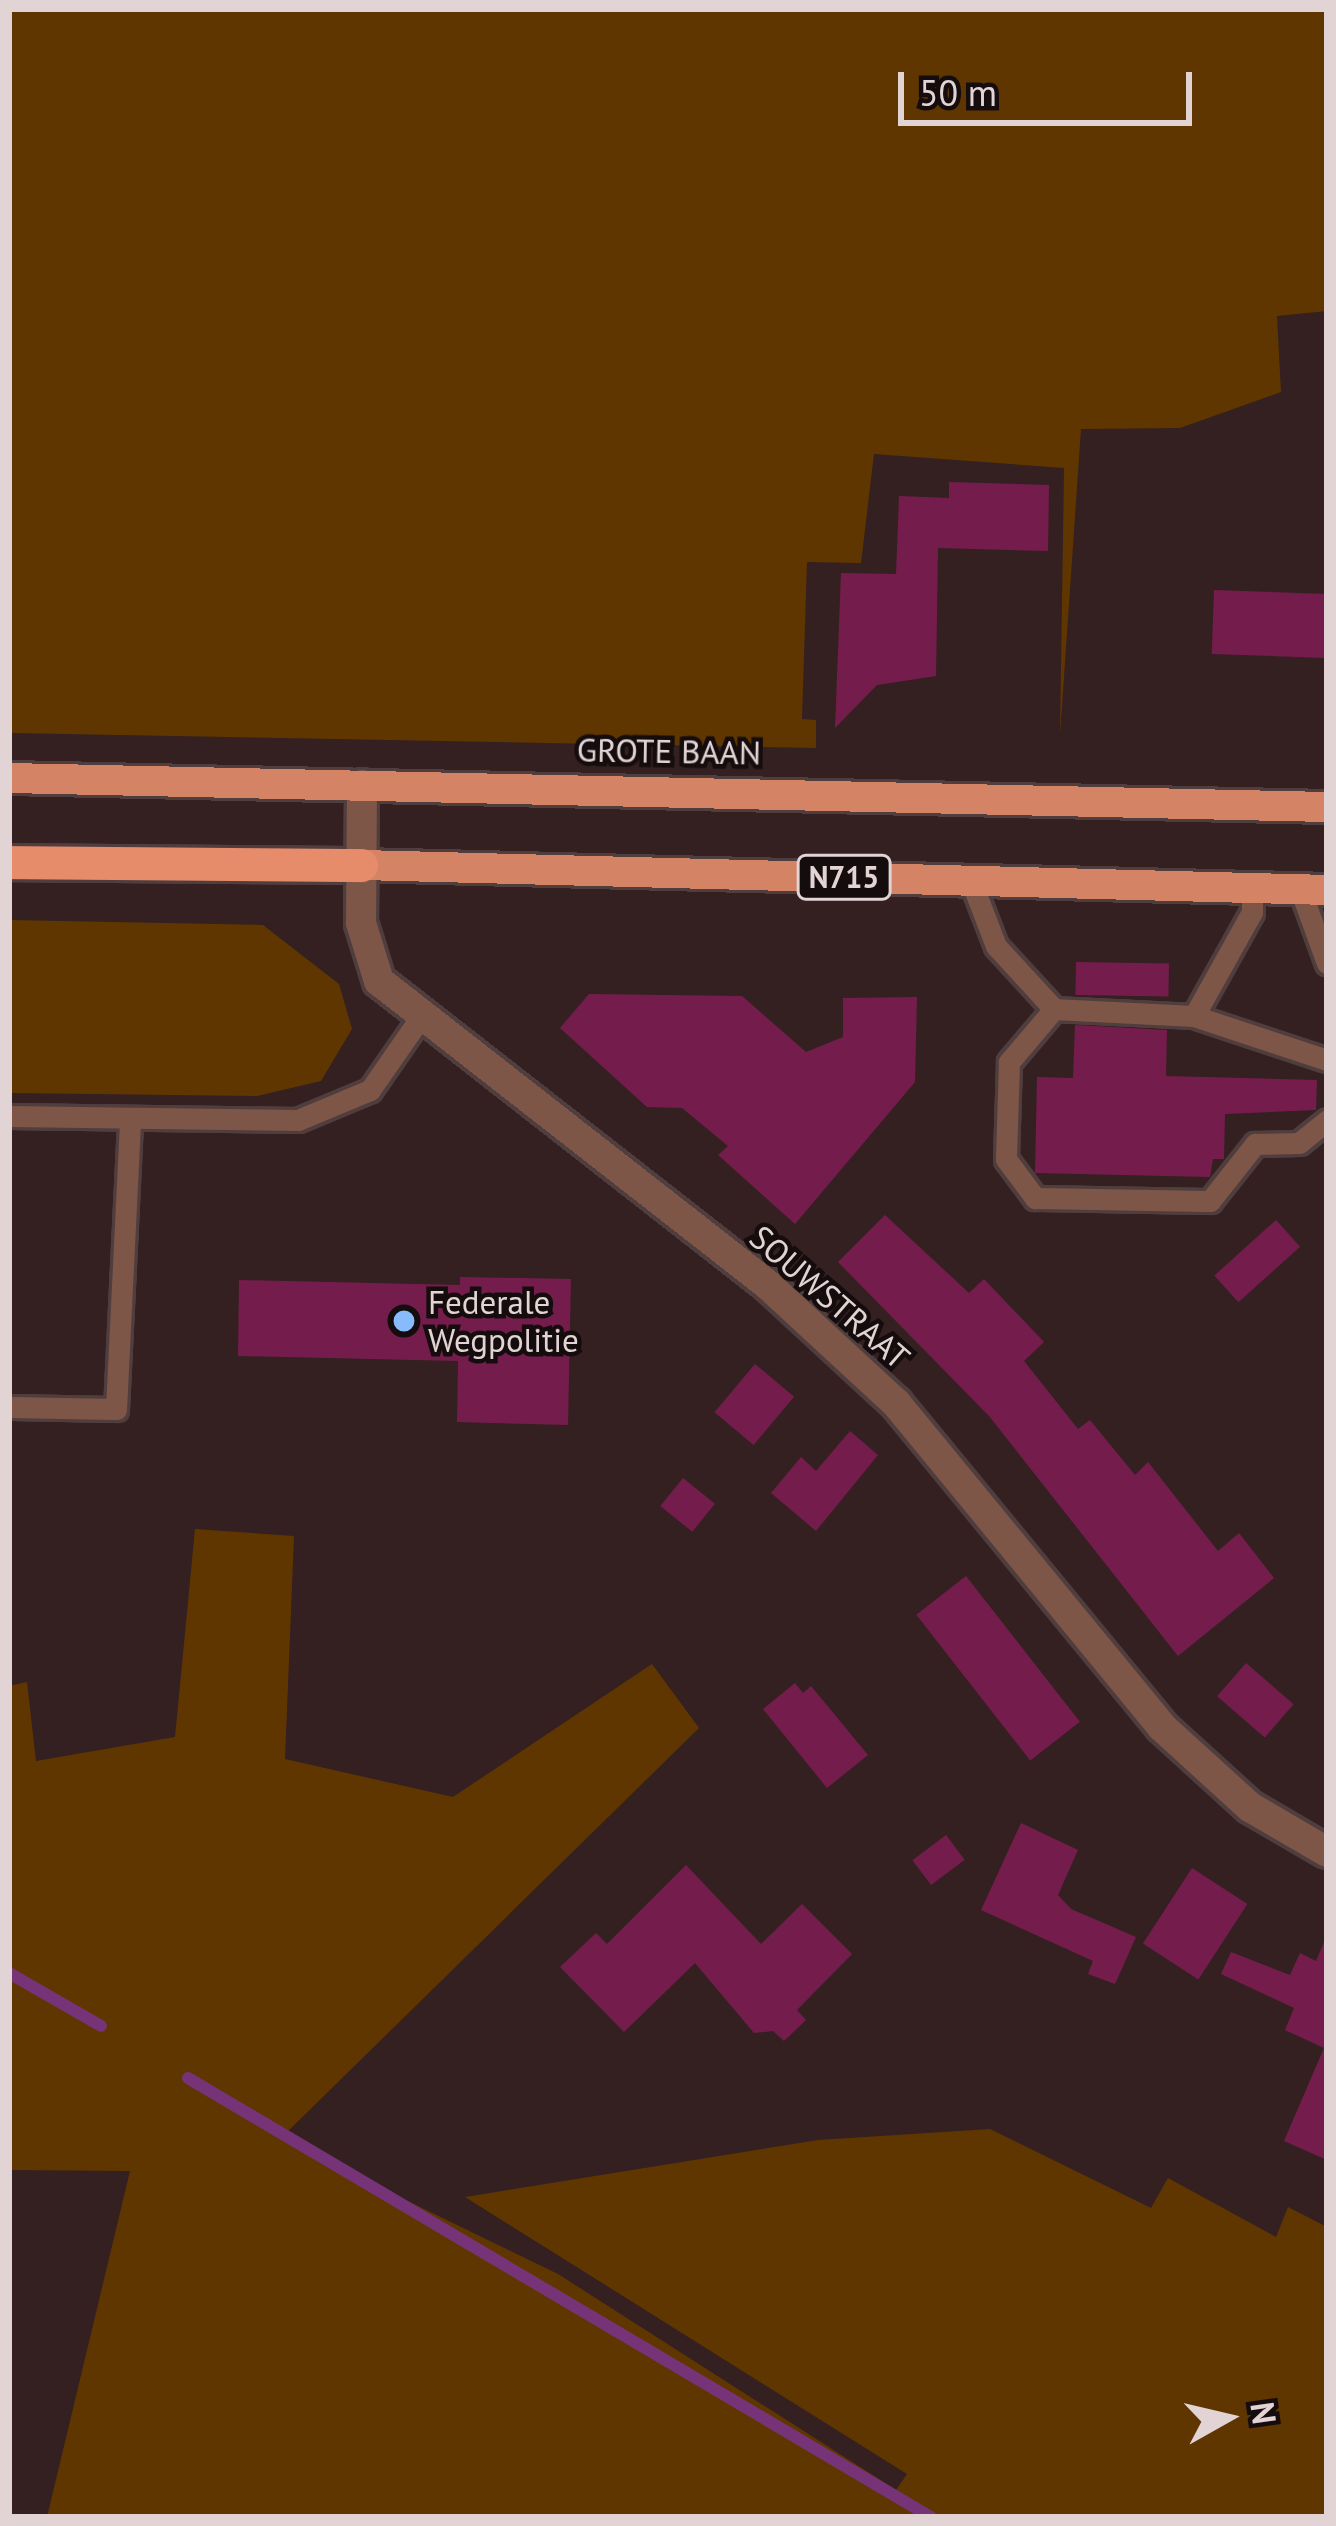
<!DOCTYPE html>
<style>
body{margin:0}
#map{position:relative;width:1336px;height:2526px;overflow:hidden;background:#342021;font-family:"PT Sans",sans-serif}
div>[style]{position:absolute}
.green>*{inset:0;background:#603600}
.stream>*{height:12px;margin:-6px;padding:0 6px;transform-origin:6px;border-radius:6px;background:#737}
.building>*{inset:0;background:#741d4c;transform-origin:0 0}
.roads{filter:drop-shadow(3px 0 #503d3e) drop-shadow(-3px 0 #503d3e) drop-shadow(0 3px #503d3e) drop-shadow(0 -3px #503d3e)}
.service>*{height:21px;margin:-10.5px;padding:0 10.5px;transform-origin:10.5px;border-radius:10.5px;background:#7e5647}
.minor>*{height:30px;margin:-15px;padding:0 15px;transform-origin:15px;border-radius:15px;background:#7e5647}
.primary>*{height:30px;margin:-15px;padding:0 15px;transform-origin:15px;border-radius:15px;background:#d58365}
.trunk>*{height:33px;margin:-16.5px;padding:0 16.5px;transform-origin:16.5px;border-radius:16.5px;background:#e68c6b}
.dots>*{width:33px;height:33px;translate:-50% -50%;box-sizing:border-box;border:6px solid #150c0d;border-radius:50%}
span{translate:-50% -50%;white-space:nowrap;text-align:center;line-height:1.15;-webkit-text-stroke:9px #150c0d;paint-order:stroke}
.shield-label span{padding:3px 9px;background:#150c0d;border:3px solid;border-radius:9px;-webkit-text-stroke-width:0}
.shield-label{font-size:30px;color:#e2d3d4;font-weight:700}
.street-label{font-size:33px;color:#e2d3d4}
.poi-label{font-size:33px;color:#e2d3d4}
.left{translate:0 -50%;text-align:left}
.frame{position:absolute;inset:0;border:12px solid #e2d3d4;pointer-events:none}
.north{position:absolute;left:1168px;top:2358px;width:120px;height:120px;-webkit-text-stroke:9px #150c0d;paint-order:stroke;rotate:82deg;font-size:33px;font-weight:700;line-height:48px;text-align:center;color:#e2d3d4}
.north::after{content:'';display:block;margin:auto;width:42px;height:54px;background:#e2d3d4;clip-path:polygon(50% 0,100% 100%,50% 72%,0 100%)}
.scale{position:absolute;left:898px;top:72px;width:294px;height:54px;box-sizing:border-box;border:6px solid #e2d3d4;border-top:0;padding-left:15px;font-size:36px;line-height:42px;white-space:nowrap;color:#e2d3d4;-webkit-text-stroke:9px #150c0d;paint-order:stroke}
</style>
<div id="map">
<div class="green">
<i style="clip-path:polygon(9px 9px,1327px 9px,1327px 311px,1277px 316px,1281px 392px,1180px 428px,1081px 429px,1060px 735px,1064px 468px,874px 454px,861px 563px,807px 562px,802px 719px,816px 720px,816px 748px,9px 733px)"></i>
<i style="clip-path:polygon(9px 920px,263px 925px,339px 984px,352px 1029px,321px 1081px,257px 1096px,9px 1093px)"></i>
<i style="clip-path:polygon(195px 1529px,294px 1536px,285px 1759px,453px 1797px,652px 1664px,699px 1728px,280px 2139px,558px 2274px,896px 2490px,907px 2474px,465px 2197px,818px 2140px,990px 2129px,1151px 2208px,1168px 2178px,1276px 2237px,1288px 2207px,1327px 2227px,1327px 2517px,47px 2517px,130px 2171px,9px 2170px,9px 1686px,27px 1682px,36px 1761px,175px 1737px)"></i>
</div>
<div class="stream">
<i style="left:9px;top:1973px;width:106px;rotate:29.9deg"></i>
<i style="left:188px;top:2078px;width:863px;rotate:30.58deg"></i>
</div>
<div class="building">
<i style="clip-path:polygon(949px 482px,1049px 485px,1048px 551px,938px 548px,936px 676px,877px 685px,835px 728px,841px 573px,896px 574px,899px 496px,949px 498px)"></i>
<i style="left:1214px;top:590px;width:113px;height:64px;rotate:2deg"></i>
<i style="left:1076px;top:962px;width:93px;height:33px;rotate:1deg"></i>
<i style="clip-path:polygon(589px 994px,742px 996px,806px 1052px,843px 1037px,843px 998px,917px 997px,915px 1082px,795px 1224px,718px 1155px,728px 1146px,682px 1108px,647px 1107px,560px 1028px)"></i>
<i style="clip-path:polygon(1075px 1025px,1167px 1030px,1166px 1076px,1317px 1080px,1316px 1110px,1225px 1114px,1224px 1159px,1213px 1159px,1210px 1177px,1035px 1173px,1037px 1077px,1073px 1078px)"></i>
<i style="clip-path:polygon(885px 1215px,969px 1293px,984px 1279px,1044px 1342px,1024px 1361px,1078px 1429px,1090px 1420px,1135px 1475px,1148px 1462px,1218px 1551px,1239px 1533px,1274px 1578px,1178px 1656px,989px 1416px,838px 1262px)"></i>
<i style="left:1276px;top:1220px;width:36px;height:83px;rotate:48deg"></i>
<i style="clip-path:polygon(460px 1277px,571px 1279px,568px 1425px,457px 1422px,458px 1361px,238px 1356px,239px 1280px,460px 1285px)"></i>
<i style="left:755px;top:1364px;width:51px;height:63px;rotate:40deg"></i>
<i style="clip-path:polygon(850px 1431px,878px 1455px,816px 1531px,771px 1493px,801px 1457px,816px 1471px)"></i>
<i style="left:683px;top:1478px;width:41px;height:36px;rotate:39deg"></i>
<i style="left:966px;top:1576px;width:185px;height:63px;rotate:52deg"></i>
<i style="left:1246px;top:1663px;width:63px;height:44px;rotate:41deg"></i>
<i style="clip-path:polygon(795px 1683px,803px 1693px,811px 1686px,868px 1755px,827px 1788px,763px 1709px)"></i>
<i style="clip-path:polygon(1021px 1823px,1078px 1850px,1058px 1895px,1071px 1909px,1136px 1937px,1115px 1984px,1088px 1974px,1093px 1961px,981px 1910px)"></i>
<i style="left:946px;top:1835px;width:31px;height:42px;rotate:53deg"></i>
<i style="clip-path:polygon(686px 1865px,761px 1944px,802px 1904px,852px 1954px,797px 2010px,806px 2020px,784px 2041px,773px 2031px,754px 2033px,695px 1963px,624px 2032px,560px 1967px,596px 1933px,607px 1944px)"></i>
<i style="left:1192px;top:1868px;width:66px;height:90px;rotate:33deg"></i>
<i style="clip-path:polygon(1327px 1935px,1327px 2160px,1284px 2141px,1324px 2048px,1285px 2030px,1294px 2008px,1221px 1974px,1231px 1952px,1290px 1975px,1300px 1953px,1316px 1961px)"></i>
</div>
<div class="roads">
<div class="service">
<i style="left:971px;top:881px;width:70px;rotate:69deg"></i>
<i style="left:996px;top:946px;width:86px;rotate:47.4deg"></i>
<i style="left:1054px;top:1009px;width:140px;rotate:2.9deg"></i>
<i style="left:1194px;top:1016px;width:119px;rotate:-60.9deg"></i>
<i style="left:1252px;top:912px;width:24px;rotate:-90deg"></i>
<i style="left:1300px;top:889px;width:79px;rotate:70deg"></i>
<i style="left:1054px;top:1009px;width:70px;rotate:130.3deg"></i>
<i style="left:1009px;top:1062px;width:97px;rotate:91.8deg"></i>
<i style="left:1006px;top:1159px;width:49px;rotate:53.4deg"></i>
<i style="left:1035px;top:1198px;width:175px;rotate:1deg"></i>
<i style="left:1210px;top:1201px;width:73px;rotate:-51.7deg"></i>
<i style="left:1255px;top:1144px;width:44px;rotate:-1.3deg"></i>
<i style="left:1299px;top:1143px;width:36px;rotate:-39deg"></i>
<i style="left:1194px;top:1016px;width:140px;rotate:18.3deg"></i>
<i style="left:9px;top:1116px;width:289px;rotate:0.8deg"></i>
<i style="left:298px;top:1120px;width:78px;rotate:-22.6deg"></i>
<i style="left:370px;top:1090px;width:88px;rotate:-55.2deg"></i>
<i style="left:9px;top:1407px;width:107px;rotate:1.1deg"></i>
<i style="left:116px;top:1409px;width:291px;rotate:-87.2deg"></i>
</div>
<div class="minor">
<i style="left:362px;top:785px;width:138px;rotate:90.4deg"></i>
<i style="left:361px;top:923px;width:61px;rotate:72.8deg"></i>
<i style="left:379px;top:981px;width:495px;rotate:38deg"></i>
<i style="left:769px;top:1286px;width:173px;rotate:42.7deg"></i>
<i style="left:896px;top:1403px;width:419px;rotate:50.6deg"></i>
<i style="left:1162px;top:1727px;width:119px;rotate:42.3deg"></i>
<i style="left:1250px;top:1807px;width:89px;rotate:30.3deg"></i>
</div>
<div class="primary">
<i style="left:9px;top:778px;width:1318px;rotate:1.26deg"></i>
<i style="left:361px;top:865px;width:966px;rotate:1.48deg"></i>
</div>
<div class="trunk">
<i style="left:9px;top:862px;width:352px;rotate:0.5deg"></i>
</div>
</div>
<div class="dots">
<i style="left:404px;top:1321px;background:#87bbfb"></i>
</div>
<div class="shield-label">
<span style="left:844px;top:877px">N715</span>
</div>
<div class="street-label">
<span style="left:669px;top:751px;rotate:1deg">GROTE BAAN</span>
<span style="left:830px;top:1297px;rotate:41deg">SOUWSTRAAT</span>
</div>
<div class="poi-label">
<span class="left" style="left:428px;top:1321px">Federale<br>Wegpolitie</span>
</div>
<div class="frame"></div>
<div class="north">N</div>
<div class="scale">50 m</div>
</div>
